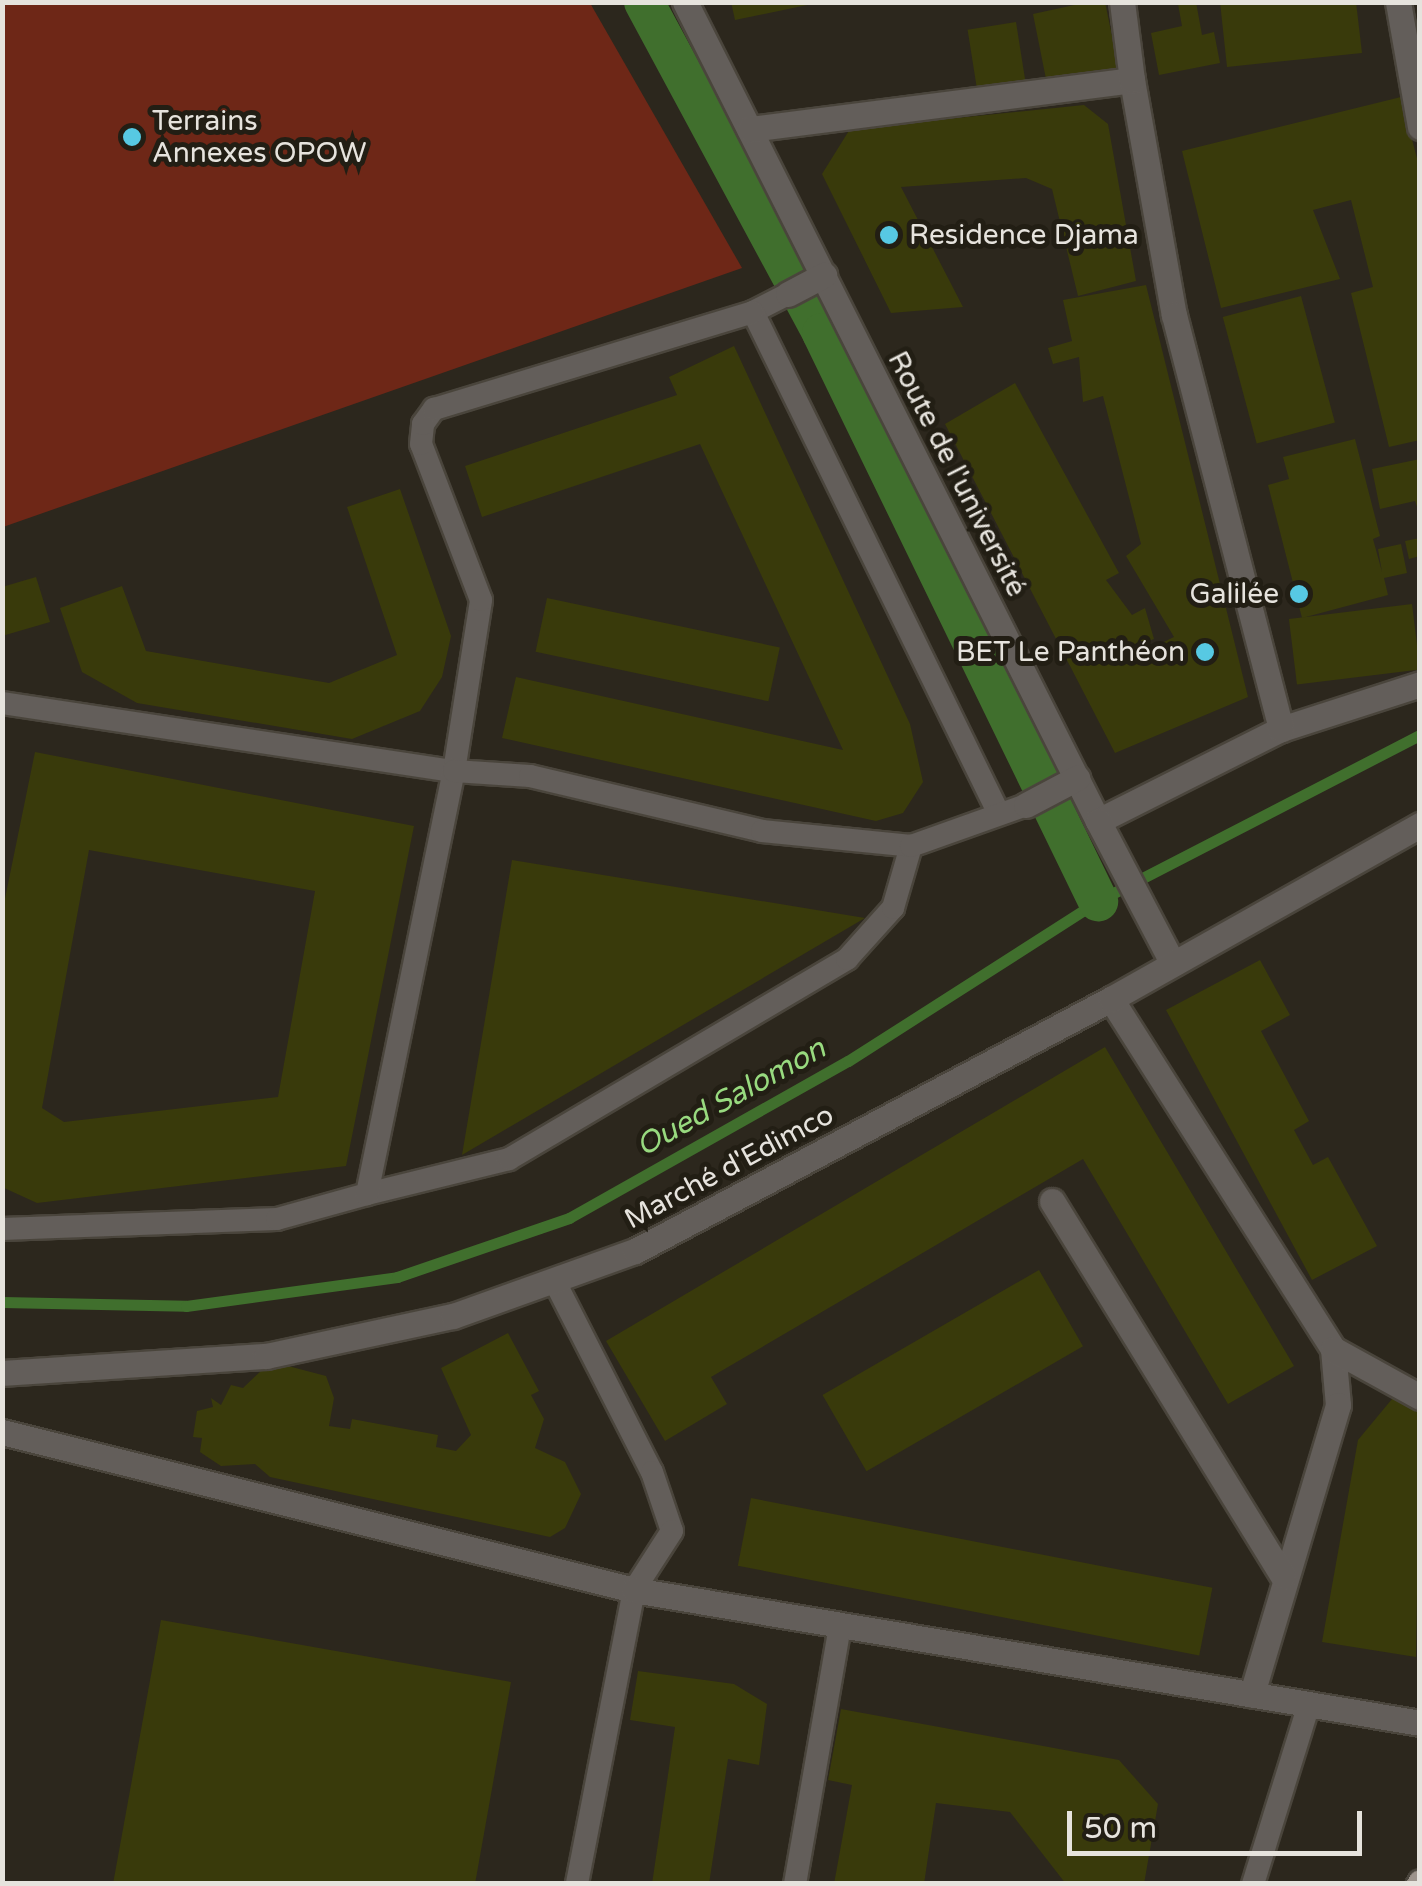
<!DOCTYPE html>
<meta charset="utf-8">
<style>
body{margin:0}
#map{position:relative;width:1422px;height:1886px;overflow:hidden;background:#2c271d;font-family:"Varela Round",sans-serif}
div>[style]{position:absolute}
.green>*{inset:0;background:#6e2717}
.stream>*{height:11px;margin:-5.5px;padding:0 5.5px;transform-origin:5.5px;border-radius:5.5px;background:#406f2d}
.canal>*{height:40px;margin:-20px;padding:0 20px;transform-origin:20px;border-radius:20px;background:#406f2d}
.building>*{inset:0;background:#393a0b;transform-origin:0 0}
.roads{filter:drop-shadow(2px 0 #4a453c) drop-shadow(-2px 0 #4a453c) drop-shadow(0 2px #4a453c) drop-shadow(0 -2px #4a453c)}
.lane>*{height:22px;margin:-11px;padding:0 11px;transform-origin:11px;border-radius:11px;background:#635e5a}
.street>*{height:25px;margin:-12.5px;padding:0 12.5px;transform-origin:12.5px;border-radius:12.5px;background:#635e5a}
.primary>*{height:25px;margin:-12.5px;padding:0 12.5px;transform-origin:12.5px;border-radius:12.5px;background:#9d948c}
.dots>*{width:28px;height:28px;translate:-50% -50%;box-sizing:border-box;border:5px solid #221e14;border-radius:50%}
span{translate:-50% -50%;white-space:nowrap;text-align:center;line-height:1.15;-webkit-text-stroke:10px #221e14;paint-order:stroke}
.poi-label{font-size:28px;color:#e6e3dd}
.left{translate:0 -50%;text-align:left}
.right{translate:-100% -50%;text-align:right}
.street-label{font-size:28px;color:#e6e3dd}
.water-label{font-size:30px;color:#98da7f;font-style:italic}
.frame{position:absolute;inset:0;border:5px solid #e6e3dd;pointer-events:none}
.scale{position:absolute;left:1067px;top:1811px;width:295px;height:45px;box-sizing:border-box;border:5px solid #e6e3dd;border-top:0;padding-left:12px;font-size:30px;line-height:35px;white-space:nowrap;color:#e6e3dd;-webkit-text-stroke:8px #221e14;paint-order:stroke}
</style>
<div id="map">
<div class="green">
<i style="clip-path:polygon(2px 3px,590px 3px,742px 268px,3px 527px)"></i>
</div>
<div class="stream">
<i style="left:2px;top:1302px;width:184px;rotate:1.2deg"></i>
<i style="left:186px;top:1306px;width:213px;rotate:-7.8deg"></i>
<i style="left:397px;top:1277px;width:182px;rotate:-18.9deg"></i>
<i style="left:569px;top:1218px;width:320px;rotate:-29.4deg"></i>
<i style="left:848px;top:1061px;width:297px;rotate:-32.6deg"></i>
<i style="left:1098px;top:901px;width:362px;rotate:-27.3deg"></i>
</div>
<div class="canal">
<i style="left:644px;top:2px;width:376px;rotate:61.7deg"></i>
<i style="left:822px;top:333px;width:632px;rotate:64.08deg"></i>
</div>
<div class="building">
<i style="clip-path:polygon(731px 2px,811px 2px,812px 4px,735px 20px)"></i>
<i style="clip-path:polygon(1088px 2px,1105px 2px,1119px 70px,1047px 84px,1033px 14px)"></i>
<i style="clip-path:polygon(1196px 2px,1202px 35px,1214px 32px,1220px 63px,1159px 75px,1151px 33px,1182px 26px,1178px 4px)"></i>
<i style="clip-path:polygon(1220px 2px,1356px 2px,1362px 53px,1227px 67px)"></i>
<i style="left:1016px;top:22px;width:62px;height:49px;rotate:81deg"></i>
<i style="clip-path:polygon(1401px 97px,1420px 170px,1420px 440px,1389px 447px,1351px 293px,1373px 287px,1351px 200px,1313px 210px,1340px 279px,1221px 308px,1182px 151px)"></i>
<i style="clip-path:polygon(1084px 105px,1108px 124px,1136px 281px,1078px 296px,1052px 189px,1026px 178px,901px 187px,963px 307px,891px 313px,822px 174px,850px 129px)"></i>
<i style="clip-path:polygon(1146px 285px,1248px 697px,1115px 753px,945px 424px,1015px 383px,1119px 573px,1106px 580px,1132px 615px,1145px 608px,1154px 639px,1141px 644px,1147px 650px,1174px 637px,1126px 556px,1141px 544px,1103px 396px,1083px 402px,1079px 357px,1053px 364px,1048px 348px,1072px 341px,1063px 300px)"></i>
<i style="left:1301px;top:296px;width:131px;height:81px;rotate:75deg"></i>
<i style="clip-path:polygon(734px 346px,910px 724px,923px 782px,903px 813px,876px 821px,502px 738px,516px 677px,843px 750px,700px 444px,482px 517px,465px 466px,677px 395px,669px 377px)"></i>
<i style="clip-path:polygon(1355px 439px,1380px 536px,1373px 539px,1382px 572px,1378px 549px,1401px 544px,1407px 573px,1384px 578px,1388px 595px,1302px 618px,1268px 485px,1289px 479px,1283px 457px)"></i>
<i style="clip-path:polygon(1420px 459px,1420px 515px,1415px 501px,1380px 509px,1372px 469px)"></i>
<i style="clip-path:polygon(400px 489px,451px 636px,442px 677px,420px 711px,352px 739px,137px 703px,82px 672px,60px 608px,122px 586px,146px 651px,329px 683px,397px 655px,347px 507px)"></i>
<i style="clip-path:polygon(1420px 538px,1420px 556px,1409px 559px,1405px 541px)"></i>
<i style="clip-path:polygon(36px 577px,50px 622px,2px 636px,2px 587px)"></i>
<i style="left:547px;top:598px;width:238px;height:55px;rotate:12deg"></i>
<i style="left:1412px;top:604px;width:66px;height:124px;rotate:83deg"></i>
<i style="clip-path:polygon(evenodd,35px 752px,414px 826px,346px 1166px,37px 1203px,2px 1187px,2px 913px,35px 752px,89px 850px,315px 891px,278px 1097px,64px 1122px,42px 1108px,89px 850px)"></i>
<i style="clip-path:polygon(512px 860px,865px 918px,462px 1155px)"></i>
<i style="clip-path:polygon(1260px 960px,1290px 1015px,1261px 1031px,1309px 1121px,1294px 1130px,1313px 1165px,1328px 1157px,1377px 1246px,1312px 1280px,1166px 1010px)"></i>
<i style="clip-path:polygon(1105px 1047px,1294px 1366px,1228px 1404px,1083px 1159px,711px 1377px,727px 1404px,665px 1441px,606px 1341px)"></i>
<i style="left:1039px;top:1270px;width:88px;height:250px;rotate:60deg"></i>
<i style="clip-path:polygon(508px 1333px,539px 1391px,531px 1395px,544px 1419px,535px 1448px,565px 1462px,581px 1494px,565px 1528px,550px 1537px,270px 1477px,255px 1464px,221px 1466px,200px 1452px,202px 1438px,193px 1437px,197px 1411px,213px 1407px,211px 1398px,221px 1405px,231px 1385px,243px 1388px,264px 1368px,288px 1366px,326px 1376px,334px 1398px,329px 1426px,350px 1429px,352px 1419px,438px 1435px,436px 1447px,456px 1451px,471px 1435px,441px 1368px)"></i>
<i style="clip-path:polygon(1397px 1393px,1420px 1406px,1416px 1657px,1322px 1642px,1358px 1440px)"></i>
<i style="left:751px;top:1498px;width:470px;height:69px;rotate:11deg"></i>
<i style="clip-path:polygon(161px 1620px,511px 1682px,475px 1884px,113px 1884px)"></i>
<i style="clip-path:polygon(638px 1671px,734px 1684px,767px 1704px,759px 1765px,728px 1759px,709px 1884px,652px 1884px,675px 1727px,630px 1720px)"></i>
<i style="clip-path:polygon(841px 1709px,1119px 1760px,1158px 1804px,1144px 1884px,1066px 1884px,1010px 1812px,936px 1803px,924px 1884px,834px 1884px,852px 1785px,828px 1780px)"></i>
</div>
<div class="roads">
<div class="lane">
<i style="left:788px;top:294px;width:39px;rotate:153deg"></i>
<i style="left:753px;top:312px;width:559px;rotate:63.89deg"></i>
<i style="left:2px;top:703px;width:457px;rotate:8.6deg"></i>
<i style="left:454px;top:771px;width:173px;rotate:-81deg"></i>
<i style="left:481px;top:600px;width:167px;rotate:-111deg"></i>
<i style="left:421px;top:444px;width:20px;rotate:-84deg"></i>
<i style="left:423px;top:424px;width:19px;rotate:-54deg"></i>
<i style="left:434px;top:409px;width:333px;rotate:-16.9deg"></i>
<i style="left:367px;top:1194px;width:146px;rotate:-13.8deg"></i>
<i style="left:509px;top:1159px;width:393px;rotate:-30.6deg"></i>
<i style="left:847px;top:959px;width:69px;rotate:-48deg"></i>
<i style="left:893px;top:908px;width:65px;rotate:-73.8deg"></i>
<i style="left:2px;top:1229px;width:275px;rotate:-2.1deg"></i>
<i style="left:277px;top:1219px;width:93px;rotate:-15.5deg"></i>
<i style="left:367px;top:1194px;width:432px;rotate:-78.4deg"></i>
<i style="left:454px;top:771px;width:76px;rotate:3.8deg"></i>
<i style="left:530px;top:776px;width:238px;rotate:13.3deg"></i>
<i style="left:762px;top:831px;width:150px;rotate:5.7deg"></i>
<i style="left:911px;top:846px;width:122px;rotate:-19.6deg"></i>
<i style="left:555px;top:1282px;width:213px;rotate:63deg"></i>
<i style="left:652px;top:1472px;width:62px;rotate:71.3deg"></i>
<i style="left:672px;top:1531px;width:70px;rotate:122.8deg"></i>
<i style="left:634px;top:1590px;width:299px;rotate:101deg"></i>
<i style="left:795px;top:1884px;width:263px;rotate:-80.1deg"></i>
<i style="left:1253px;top:1884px;width:189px;rotate:-72.7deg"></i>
</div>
<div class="street">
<i style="left:685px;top:2px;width:917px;rotate:63.24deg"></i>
<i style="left:1098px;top:821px;width:205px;rotate:-26.7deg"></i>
<i style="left:1281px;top:729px;width:146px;rotate:-17.9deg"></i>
<i style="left:1398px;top:2px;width:127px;rotate:80deg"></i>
<i style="left:1132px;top:80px;width:239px;rotate:79.9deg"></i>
<i style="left:1174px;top:315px;width:428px;rotate:75.5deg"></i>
<i style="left:750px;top:129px;width:385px;rotate:-7.3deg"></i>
<i style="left:1132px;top:80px;width:79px;rotate:-97.3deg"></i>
<i style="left:788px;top:294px;width:41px;rotate:-27.8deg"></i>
<i style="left:1026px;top:805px;width:58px;rotate:-27.9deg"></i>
<i style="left:1098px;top:821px;width:161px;rotate:62.3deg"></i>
<i style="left:1111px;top:999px;width:414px;rotate:57.6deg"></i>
<i style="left:1333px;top:1349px;width:56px;rotate:84.9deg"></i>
<i style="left:1338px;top:1405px;width:302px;rotate:106.6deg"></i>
<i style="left:1052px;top:1201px;width:440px;rotate:58.4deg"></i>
<i style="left:1333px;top:1349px;width:99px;rotate:28.9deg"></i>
<i style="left:2px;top:1373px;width:265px;rotate:-3.7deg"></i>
<i style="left:266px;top:1356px;width:191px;rotate:-12.1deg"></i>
<i style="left:453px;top:1316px;width:193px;rotate:-19.7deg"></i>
<i style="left:635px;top:1251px;width:539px;rotate:-27.9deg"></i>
<i style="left:1111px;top:999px;width:355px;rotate:-29.4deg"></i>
<i style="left:2px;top:1432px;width:651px;rotate:14.04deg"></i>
<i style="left:634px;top:1590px;width:797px;rotate:9.6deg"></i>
</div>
<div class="primary">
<i style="left:1419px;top:1884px;width:2px;rotate:-63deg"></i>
</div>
</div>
<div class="dots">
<i style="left:132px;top:137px;background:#57c9e3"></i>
<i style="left:889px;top:235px;background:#57c9e3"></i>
<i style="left:1299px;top:594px;background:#57c9e3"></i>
<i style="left:1205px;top:652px;background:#57c9e3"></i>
</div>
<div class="poi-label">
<span class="left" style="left:152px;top:137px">Terrains<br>Annexes OPOW</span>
<span class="left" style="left:909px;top:235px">Residence Djama</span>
<span class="right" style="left:1279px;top:594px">Galilée</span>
<span class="right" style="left:1185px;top:652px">BET Le Panthéon</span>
</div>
<div class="street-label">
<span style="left:957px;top:474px;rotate:63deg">Route de l'université</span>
<span style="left:729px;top:1167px;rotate:-28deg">Marché d'Edimco</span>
</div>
<div class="water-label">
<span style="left:731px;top:1098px;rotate:-29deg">Oued Salomon</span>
</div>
<div class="frame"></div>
<div class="scale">50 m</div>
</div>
